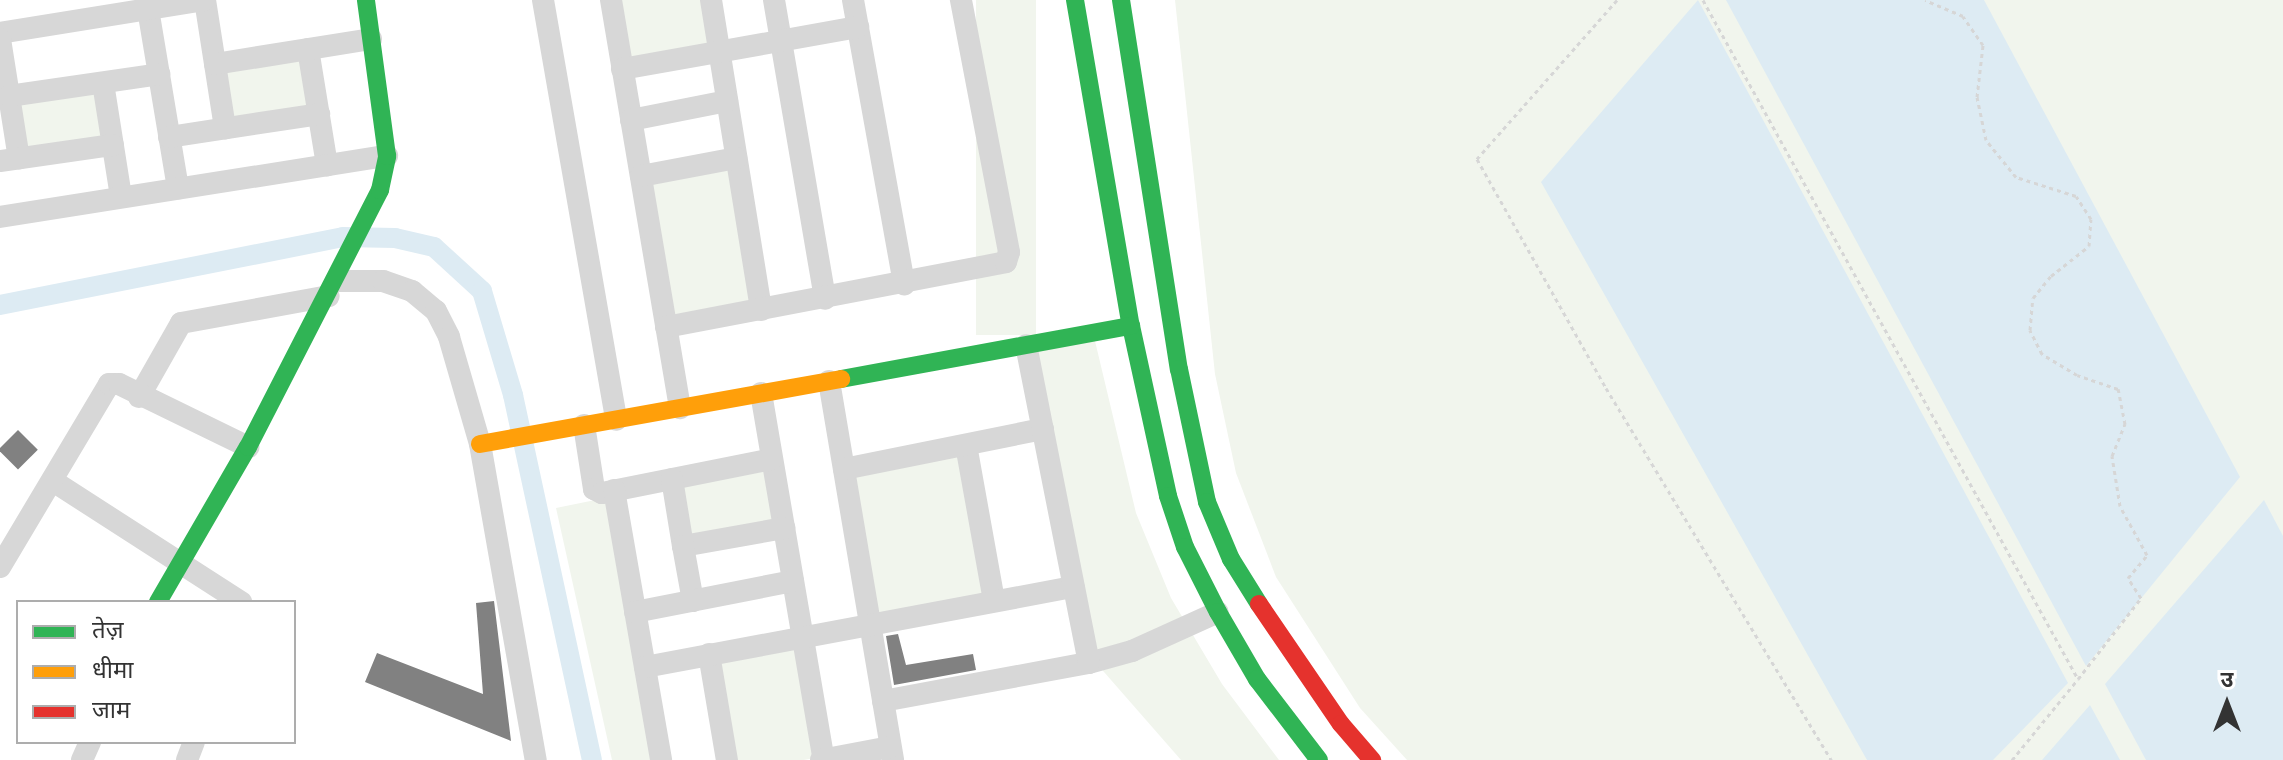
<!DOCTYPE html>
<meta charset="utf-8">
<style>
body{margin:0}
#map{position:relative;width:2283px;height:760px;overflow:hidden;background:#fff;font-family:"Fira Sans","Noto Sans Devanagari",sans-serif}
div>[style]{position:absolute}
.green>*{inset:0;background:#f1f5ed;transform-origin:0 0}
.water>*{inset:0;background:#ddebf3}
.canal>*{height:20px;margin:-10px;padding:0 10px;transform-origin:10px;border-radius:10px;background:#ddebf3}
.building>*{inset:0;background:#818181;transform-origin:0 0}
.path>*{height:3px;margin-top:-1.5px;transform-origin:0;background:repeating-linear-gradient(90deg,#d6d6d6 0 4px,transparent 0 8px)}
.street>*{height:22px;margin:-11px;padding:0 11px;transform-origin:11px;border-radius:11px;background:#d7d7d7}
.fast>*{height:18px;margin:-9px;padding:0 9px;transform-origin:9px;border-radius:9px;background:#30b455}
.slow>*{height:18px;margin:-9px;padding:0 9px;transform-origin:9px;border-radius:9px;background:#ff9f0a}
.jam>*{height:18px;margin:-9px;padding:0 9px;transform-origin:9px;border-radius:9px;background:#e5322d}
span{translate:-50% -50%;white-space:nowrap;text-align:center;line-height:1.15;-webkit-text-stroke:8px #fff;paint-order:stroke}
.legend{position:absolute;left:16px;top:600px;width:280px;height:144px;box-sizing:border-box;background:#fff;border:2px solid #adadad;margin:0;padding:10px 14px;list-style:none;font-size:24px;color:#333}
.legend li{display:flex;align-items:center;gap:16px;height:40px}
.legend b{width:40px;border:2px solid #adadad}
.north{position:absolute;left:2187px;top:664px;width:80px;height:80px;-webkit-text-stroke:6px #fff;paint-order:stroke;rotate:0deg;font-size:22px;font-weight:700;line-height:32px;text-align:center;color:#333}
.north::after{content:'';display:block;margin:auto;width:28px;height:36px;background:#333;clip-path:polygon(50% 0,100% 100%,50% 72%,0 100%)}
</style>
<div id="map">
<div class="green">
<i style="clip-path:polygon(616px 0,705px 0,713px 44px,627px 59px)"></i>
<i style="left:976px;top:0;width:60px;height:335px"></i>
<i style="clip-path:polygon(1175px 0,2283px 0,2283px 760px,1407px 760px,1360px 708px,1276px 577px,1236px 473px,1215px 374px)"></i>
<i style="left:305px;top:53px;width:58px;height:86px;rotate:81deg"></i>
<i style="left:100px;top:85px;width:57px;height:88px;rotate:81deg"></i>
<i style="left:730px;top:165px;width:138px;height:85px;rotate:80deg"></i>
<i style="clip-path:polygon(1095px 341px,1136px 513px,1171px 598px,1222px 684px,1279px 760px,1181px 760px,1097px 664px,1037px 351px)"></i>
<i style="left:961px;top:452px;width:145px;height:114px;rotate:80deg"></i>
<i style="left:769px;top:464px;width:62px;height:96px;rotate:80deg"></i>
<i style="clip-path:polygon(610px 497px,655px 760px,612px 760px,556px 508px)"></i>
<i style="left:799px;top:641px;width:118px;height:87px;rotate:80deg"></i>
</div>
<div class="water">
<i style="clip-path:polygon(1698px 0,2068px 683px,1993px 760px,1867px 760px,1541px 182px)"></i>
<i style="clip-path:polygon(1726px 0,1984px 0,2240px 477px,2086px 666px)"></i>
<i style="clip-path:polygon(2264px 500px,2283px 536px,2283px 760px,2146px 760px,2105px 684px)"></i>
<i style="clip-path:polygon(2090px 705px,2120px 760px,2042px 760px)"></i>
</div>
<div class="canal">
<i style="left:0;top:305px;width:350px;rotate:-11.2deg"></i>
<i style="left:343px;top:237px;width:52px;rotate:1.1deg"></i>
<i style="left:395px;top:238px;width:40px;rotate:13deg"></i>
<i style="left:434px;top:247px;width:65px;rotate:42.5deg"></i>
<i style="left:482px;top:291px;width:109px;rotate:73.4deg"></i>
<i style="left:513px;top:395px;width:373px;rotate:77.8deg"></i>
</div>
<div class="building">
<i style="left:18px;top:430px;width:28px;height:28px;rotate:45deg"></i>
<i style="clip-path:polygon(494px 601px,511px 741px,365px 682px,377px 653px,483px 694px,476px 603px)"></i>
<i style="clip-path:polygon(898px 634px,906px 665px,973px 654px,976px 670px,894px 685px,886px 636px)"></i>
</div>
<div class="path">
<i style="left:1617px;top:0;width:212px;rotate:131.4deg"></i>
<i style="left:1477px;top:159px;width:263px;rotate:60.6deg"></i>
<i style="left:1606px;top:388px;width:435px;rotate:58.8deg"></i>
<i style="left:1703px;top:0;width:776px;rotate:61.09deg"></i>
<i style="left:2078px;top:679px;width:103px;rotate:-52.1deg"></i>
<i style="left:2141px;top:598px;width:24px;rotate:-123deg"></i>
<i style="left:2128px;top:578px;width:30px;rotate:-50deg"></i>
<i style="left:2147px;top:555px;width:56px;rotate:-118.9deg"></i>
<i style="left:2120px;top:506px;width:51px;rotate:-99.1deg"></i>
<i style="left:2112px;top:456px;width:35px;rotate:-68deg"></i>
<i style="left:2125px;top:424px;width:36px;rotate:-101deg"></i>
<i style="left:2118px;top:389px;width:43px;rotate:-161.1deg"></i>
<i style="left:2077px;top:375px;width:41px;rotate:-149deg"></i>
<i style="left:2042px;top:354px;width:27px;rotate:-117deg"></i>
<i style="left:2030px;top:330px;width:32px;rotate:-85deg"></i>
<i style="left:2033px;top:298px;width:28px;rotate:-51deg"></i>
<i style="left:2051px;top:276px;width:48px;rotate:-38.3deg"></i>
<i style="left:2089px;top:246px;width:27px;rotate:-86deg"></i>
<i style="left:2091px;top:219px;width:27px;rotate:-123deg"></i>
<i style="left:2076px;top:196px;width:63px;rotate:-162.4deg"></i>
<i style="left:2016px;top:177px;width:48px;rotate:-129deg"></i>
<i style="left:1986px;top:140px;width:44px;rotate:-101.8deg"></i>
<i style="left:1977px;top:97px;width:52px;rotate:-83.4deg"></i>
<i style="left:1983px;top:45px;width:35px;rotate:-125deg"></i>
<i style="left:1963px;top:16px;width:41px;rotate:-157.2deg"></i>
<i style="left:2012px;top:760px;width:104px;rotate:-50.8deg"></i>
</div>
<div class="street">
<i style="left:205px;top:0;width:130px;rotate:81.1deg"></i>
<i style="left:543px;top:0;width:426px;rotate:80.1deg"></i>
<i style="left:611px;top:0;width:414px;rotate:80.4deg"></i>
<i style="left:711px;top:0;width:314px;rotate:80.8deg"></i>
<i style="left:774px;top:0;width:303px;rotate:80.3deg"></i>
<i style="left:853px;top:0;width:289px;rotate:79.8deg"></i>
<i style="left:148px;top:9px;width:182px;rotate:80.5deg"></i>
<i style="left:0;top:33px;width:206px;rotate:-9.2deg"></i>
<i style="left:0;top:39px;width:121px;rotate:81deg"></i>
<i style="left:308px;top:49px;width:118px;rotate:80.7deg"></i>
<i style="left:215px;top:64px;width:158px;rotate:-9.1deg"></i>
<i style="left:622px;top:69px;width:240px;rotate:-10.1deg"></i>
<i style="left:103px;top:83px;width:115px;rotate:81deg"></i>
<i style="left:9px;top:96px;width:152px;rotate:-8.3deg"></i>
<i style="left:631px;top:120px;width:98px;rotate:-11.2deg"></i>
<i style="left:169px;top:137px;width:152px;rotate:-8.7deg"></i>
<i style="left:0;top:161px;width:114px;rotate:-8.1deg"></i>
<i style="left:641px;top:176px;width:97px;rotate:-10.7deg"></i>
<i style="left:0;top:217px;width:392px;rotate:-9deg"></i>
<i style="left:336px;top:281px;width:47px"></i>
<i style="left:383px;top:281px;width:31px;rotate:19deg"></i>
<i style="left:412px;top:291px;width:31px;rotate:40deg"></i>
<i style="left:436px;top:311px;width:29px;rotate:63deg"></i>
<i style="left:449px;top:337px;width:111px;rotate:73.8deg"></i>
<i style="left:480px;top:444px;width:321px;rotate:80deg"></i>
<i style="left:666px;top:327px;width:346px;rotate:-10.8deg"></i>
<i style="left:1006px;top:262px;width:10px;rotate:-73deg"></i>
<i style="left:1009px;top:252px;width:257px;rotate:-100.8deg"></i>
<i style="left:829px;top:381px;width:384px;rotate:80.4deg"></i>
<i style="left:761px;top:393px;width:372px;rotate:80.3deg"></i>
<i style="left:139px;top:397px;width:85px;rotate:-60.4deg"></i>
<i style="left:181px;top:323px;width:150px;rotate:-10.3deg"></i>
<i style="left:584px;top:425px;width:65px;rotate:81.1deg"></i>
<i style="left:594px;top:489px;width:9px;rotate:27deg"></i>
<i style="left:602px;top:493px;width:173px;rotate:-11.3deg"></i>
<i style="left:966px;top:445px;width:158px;rotate:79.8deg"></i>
<i style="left:844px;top:469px;width:203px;rotate:-11.4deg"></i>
<i style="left:672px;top:479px;width:68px;rotate:80.7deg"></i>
<i style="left:683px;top:546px;width:103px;rotate:-10.1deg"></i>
<i style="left:53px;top:481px;width:224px;rotate:32.8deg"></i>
<i style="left:614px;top:490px;width:274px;rotate:80.1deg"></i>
<i style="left:683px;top:546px;width:56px;rotate:79.7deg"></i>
<i style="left:0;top:567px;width:213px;rotate:-59.2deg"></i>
<i style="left:109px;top:384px;width:10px"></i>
<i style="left:119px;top:384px;width:144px;rotate:26deg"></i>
<i style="left:635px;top:612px;width:161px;rotate:-11.1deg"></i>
<i style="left:709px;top:654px;width:108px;rotate:80.4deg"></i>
<i style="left:1089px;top:663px;width:45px;rotate:-15.6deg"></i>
<i style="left:1132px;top:651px;width:94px;rotate:-24.4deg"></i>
<i style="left:645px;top:667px;width:436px;rotate:-10.6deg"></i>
<i style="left:883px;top:701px;width:209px;rotate:-10.5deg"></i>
<i style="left:1089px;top:663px;width:324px;rotate:-101.2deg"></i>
<i style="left:82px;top:760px;width:20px;rotate:-66deg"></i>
<i style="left:187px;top:760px;width:19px;rotate:-69deg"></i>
<i style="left:821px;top:760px;width:70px;rotate:-10.7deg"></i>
</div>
<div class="fast">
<i style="left:1075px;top:0;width:331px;rotate:80.3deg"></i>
<i style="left:1131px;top:326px;width:174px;rotate:77.7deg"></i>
<i style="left:1168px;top:496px;width:54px;rotate:71.6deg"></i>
<i style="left:1185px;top:547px;width:73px;rotate:63.1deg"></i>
<i style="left:1218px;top:612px;width:78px;rotate:59.8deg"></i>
<i style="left:1257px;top:679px;width:102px;rotate:52.6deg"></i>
<i style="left:1121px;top:0;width:374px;rotate:81.1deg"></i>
<i style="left:1179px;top:369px;width:136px;rotate:78.1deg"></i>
<i style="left:1207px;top:502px;width:62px;rotate:67.2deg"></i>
<i style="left:1231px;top:559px;width:53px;rotate:58.1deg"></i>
<i style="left:841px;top:379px;width:295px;rotate:-10.4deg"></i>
<i style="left:158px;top:602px;width:179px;rotate:-59.9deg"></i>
<i style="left:248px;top:447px;width:289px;rotate:-62.8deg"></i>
<i style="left:380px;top:190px;width:35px;rotate:-78deg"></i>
<i style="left:387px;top:156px;width:157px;rotate:-97.7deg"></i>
</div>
<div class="slow">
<i style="left:480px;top:444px;width:367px;rotate:-10.2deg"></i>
</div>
<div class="jam">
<i style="left:1259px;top:604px;width:145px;rotate:55.7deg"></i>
<i style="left:1341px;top:724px;width:48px;rotate:49.3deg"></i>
</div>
<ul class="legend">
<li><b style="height:10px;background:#30b455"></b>तेज़</li>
<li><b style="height:10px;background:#ff9f0a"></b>धीमा</li>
<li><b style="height:10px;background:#e5322d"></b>जाम</li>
</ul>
<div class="north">उ</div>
</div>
